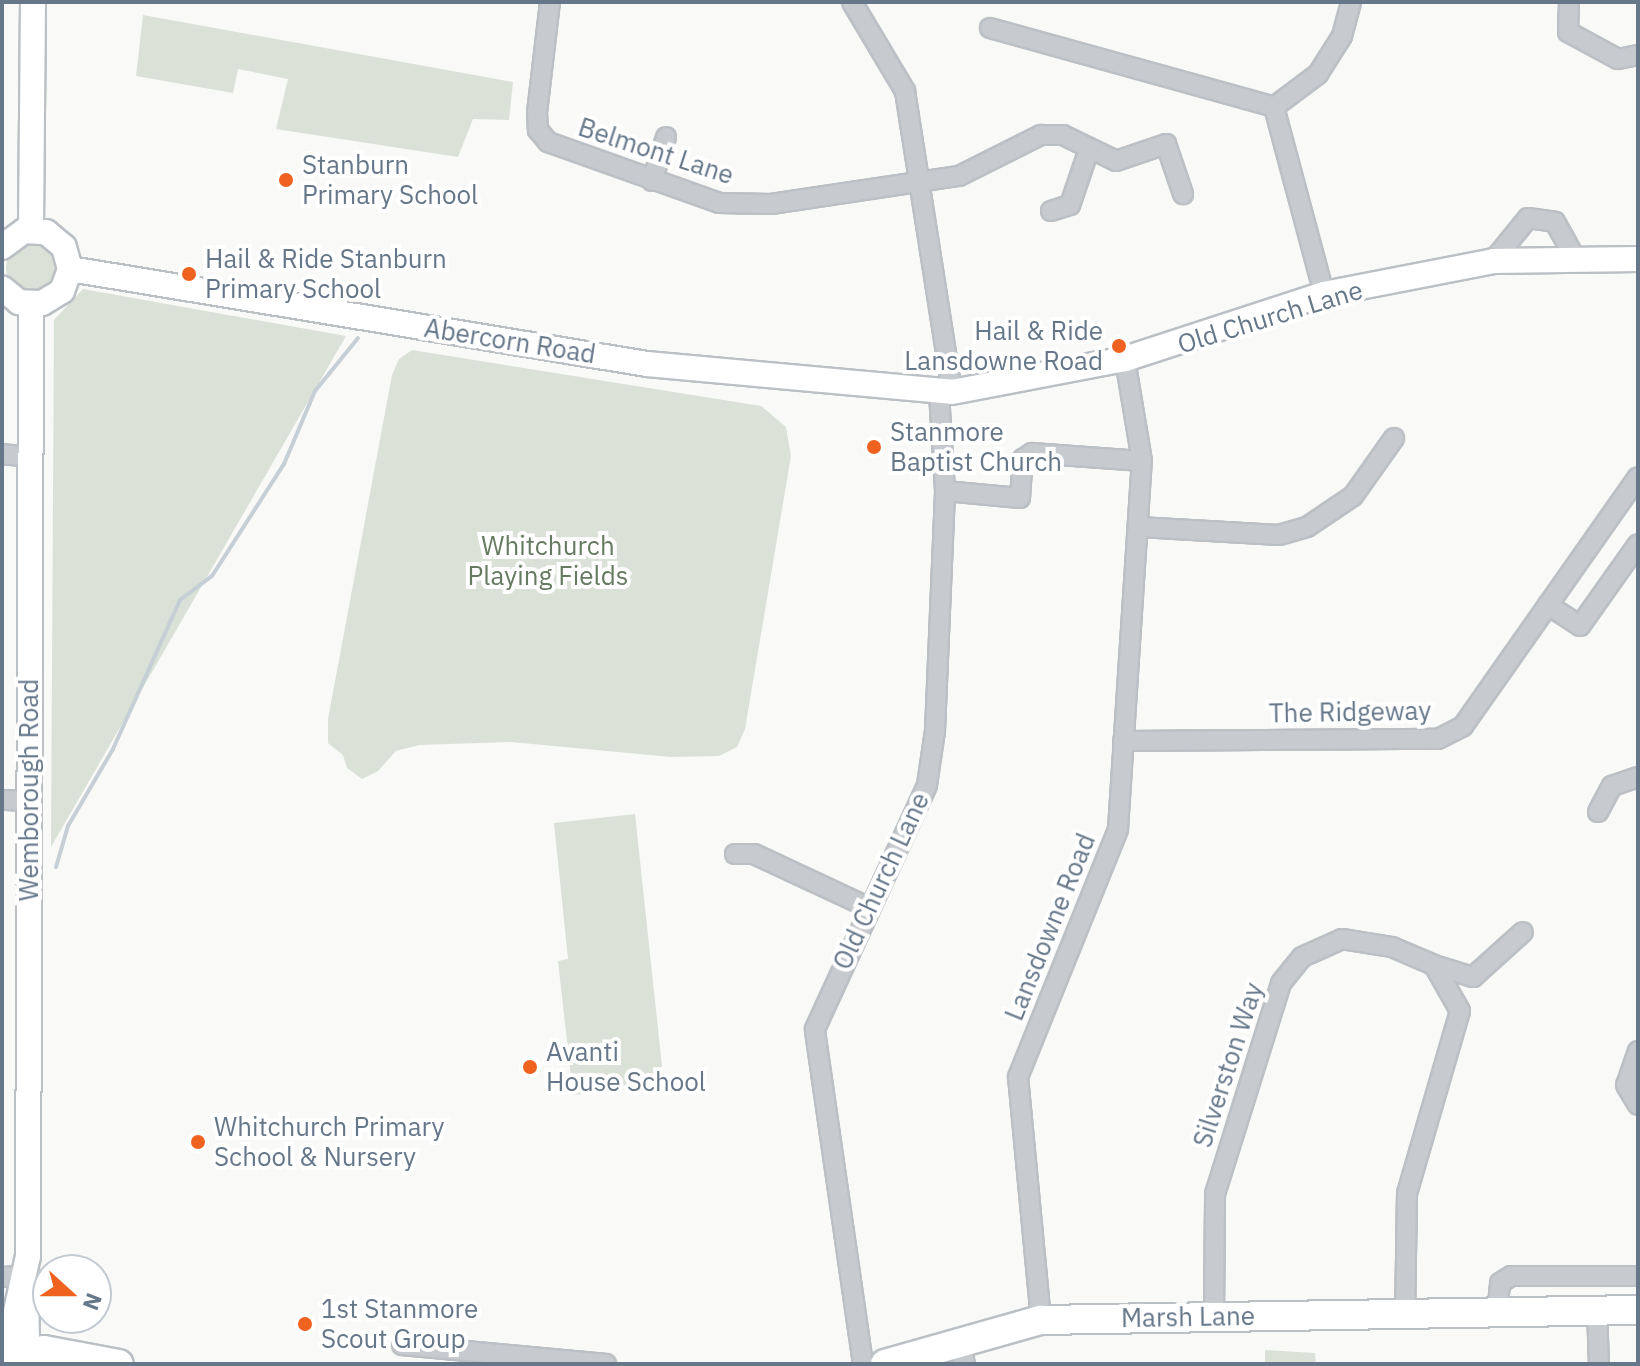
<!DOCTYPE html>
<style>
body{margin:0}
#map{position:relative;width:1640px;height:1366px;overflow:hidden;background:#f9f9f7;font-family:"IBM Plex Sans",sans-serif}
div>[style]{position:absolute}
.green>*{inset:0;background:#dae2d7}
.round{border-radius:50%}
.stream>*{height:4px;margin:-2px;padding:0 2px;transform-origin:2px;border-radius:2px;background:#c5cfd5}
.roads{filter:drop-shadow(2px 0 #bbc0c5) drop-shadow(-2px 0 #bbc0c5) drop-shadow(0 2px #bbc0c5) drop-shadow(0 -2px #bbc0c5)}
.street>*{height:18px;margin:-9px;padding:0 9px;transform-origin:9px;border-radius:9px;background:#c7cacf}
.secondary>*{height:24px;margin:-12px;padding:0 12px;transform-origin:12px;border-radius:12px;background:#fff}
.primary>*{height:28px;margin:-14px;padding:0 14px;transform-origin:14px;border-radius:14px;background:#fff}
.dots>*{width:22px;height:22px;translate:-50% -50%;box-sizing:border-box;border:4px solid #fff;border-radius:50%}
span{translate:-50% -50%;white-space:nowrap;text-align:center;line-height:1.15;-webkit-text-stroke:8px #fff;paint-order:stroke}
.street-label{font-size:26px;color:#66778a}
.poi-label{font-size:26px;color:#66778a}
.left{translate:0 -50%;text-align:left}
.right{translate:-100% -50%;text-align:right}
.park-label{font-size:26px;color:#657a61}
.frame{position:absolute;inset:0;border:4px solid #66778a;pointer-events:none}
.north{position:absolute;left:32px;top:1254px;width:80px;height:80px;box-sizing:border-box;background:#fff;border:2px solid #c2c9d0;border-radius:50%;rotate:111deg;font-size:22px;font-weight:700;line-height:32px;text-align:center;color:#66778a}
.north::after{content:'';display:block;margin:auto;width:28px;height:36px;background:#f06220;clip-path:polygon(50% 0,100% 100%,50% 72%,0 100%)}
</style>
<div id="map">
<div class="green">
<i style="clip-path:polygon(143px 15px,513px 82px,509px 120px,473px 119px,458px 157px,276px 129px,288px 79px,238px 69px,233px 93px,136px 76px)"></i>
<i class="round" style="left:6px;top:243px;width:50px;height:50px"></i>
<i style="clip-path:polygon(83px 289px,346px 336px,51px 847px,54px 320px)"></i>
<i style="clip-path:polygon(412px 350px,761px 406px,786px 427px,791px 456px,745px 729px,737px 747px,719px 756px,671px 757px,511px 742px,419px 745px,396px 751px,378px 771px,362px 779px,347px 768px,343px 755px,328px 743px,328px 719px,392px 375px,399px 359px)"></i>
<i style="clip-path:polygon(635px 814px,664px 1085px,573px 1095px,558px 961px,568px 959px,554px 823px)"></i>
<i style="clip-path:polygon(1265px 1350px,1315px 1353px,1316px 1364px,1265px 1364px)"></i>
</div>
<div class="stream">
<i style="left:56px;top:867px;width:43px;rotate:-73.7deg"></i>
<i style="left:68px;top:826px;width:89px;rotate:-59.7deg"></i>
<i style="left:113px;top:749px;width:163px;rotate:-65.8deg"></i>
<i style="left:180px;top:600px;width:40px;rotate:-37deg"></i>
<i style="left:212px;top:576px;width:133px;rotate:-57.3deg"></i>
<i style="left:284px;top:464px;width:79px;rotate:-67deg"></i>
<i style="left:315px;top:391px;width:68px;rotate:-50.9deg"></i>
</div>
<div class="roads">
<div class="street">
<i style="left:550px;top:2px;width:112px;rotate:96.7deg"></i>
<i style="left:537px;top:113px;width:17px;rotate:87deg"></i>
<i style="left:538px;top:130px;width:16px;rotate:50deg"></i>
<i style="left:548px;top:142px;width:182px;rotate:19.6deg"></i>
<i style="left:719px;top:203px;width:52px;rotate:1.1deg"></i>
<i style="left:771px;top:204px;width:190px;rotate:-8.5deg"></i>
<i style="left:959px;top:176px;width:92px;rotate:-26.6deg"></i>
<i style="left:1041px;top:135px;width:22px"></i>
<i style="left:1063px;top:135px;width:59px;rotate:26.1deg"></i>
<i style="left:1116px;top:161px;width:53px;rotate:-18.8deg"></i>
<i style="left:1166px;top:144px;width:53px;rotate:71.2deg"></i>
<i style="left:852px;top:2px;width:104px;rotate:59.2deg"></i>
<i style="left:905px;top:91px;width:305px;rotate:81.1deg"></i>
<i style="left:1569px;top:2px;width:30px;rotate:92deg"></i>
<i style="left:1568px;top:32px;width:57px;rotate:28.4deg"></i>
<i style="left:1618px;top:59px;width:20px;rotate:-11deg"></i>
<i style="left:990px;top:28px;width:295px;rotate:15.5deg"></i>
<i style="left:1274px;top:107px;width:194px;rotate:75deg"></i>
<i style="left:1274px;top:107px;width:55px;rotate:-36.9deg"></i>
<i style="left:1318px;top:74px;width:45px;rotate:-57.7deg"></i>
<i style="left:1342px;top:36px;width:35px;rotate:-75deg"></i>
<i style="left:652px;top:181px;width:46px;rotate:-72.3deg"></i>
<i style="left:1051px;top:211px;width:20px;rotate:-18deg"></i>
<i style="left:1070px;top:205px;width:56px;rotate:-71.2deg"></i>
<i style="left:1493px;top:261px;width:55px;rotate:-50.9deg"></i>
<i style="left:1528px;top:218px;width:27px;rotate:8deg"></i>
<i style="left:1555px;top:222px;width:41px;rotate:60.9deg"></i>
<i style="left:2px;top:454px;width:29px;rotate:6deg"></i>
<i style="left:945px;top:491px;width:75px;rotate:5.3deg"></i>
<i style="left:1020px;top:498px;width:39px;rotate:-86deg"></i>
<i style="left:1023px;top:459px;width:11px;rotate:-34deg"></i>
<i style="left:1032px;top:453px;width:110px;rotate:4.2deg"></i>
<i style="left:1139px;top:527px;width:140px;rotate:3.3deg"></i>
<i style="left:1279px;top:535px;width:29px;rotate:-16deg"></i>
<i style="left:1307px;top:527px;width:55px;rotate:-34deg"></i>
<i style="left:1353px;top:496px;width:71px;rotate:-54.7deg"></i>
<i style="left:1548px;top:605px;width:38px;rotate:33deg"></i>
<i style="left:1580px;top:626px;width:100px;rotate:-54.7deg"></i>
<i style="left:1123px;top:741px;width:315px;rotate:-0.4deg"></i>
<i style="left:1438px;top:739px;width:28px;rotate:-27deg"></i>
<i style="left:1463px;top:726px;width:304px;rotate:-54.9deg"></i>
<i style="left:2px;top:800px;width:28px;rotate:2deg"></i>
<i style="left:1598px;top:812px;width:30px;rotate:-62deg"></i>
<i style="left:1612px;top:786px;width:28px;rotate:-19deg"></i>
<i style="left:735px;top:854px;width:19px"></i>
<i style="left:754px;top:854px;width:128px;rotate:25deg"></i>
<i style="left:1434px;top:965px;width:41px;rotate:17.1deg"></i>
<i style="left:1473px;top:977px;width:67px;rotate:-42deg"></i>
<i style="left:1638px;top:1051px;width:36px;rotate:109deg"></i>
<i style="left:1626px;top:1085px;width:23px;rotate:59deg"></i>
<i style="left:2px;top:1277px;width:22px;rotate:-3deg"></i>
<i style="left:1597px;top:1310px;width:54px;rotate:87.9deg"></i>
<i style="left:1497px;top:1313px;width:30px;rotate:-84deg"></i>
<i style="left:1500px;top:1283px;width:13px;rotate:-32deg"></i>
<i style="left:1511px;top:1276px;width:127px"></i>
<i style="left:1214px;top:1316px;width:122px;rotate:-89.5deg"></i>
<i style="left:1215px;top:1194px;width:221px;rotate:-72.6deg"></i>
<i style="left:1281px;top:983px;width:33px;rotate:-51deg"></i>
<i style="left:1302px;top:957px;width:44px;rotate:-24.2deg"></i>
<i style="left:1342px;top:939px;width:51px;rotate:9.1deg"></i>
<i style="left:1392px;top:947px;width:46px;rotate:23.2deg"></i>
<i style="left:1434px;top:965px;width:53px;rotate:60.5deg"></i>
<i style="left:1460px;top:1011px;width:190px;rotate:106.2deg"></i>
<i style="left:1407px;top:1193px;width:122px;rotate:90.9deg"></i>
<i style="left:1041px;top:1320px;width:244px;rotate:-95.4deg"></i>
<i style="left:1018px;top:1077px;width:267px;rotate:-68deg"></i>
<i style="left:1118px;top:829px;width:369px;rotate:-86.3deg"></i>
<i style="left:1142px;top:461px;width:103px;rotate:-99.5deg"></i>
<i style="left:961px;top:1340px;width:24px;rotate:81deg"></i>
<i style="left:402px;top:1345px;width:205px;rotate:5.3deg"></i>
<i style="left:863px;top:1364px;width:338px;rotate:-98.2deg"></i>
<i style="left:815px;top:1029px;width:268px;rotate:-65.3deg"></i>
<i style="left:927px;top:785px;width:55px;rotate:-81.6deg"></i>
<i style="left:935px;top:731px;width:240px;rotate:-87.6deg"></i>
<i style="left:945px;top:491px;width:99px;rotate:-93.5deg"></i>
</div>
<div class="secondary">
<i style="left:31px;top:230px;width:228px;rotate:-89.5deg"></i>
<i style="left:2px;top:247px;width:27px;rotate:-36deg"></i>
<i style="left:24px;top:231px;width:22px;rotate:3deg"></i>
<i style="left:46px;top:232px;width:23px;rotate:40deg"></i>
<i style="left:64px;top:247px;width:23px;rotate:75deg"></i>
<i style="left:70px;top:269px;width:23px;rotate:110deg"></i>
<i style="left:62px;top:291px;width:23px;rotate:149deg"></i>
<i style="left:42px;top:303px;width:23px;rotate:-178deg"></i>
<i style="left:19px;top:302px;width:22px;rotate:-141deg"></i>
<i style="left:70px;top:269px;width:585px;rotate:9.35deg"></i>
<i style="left:647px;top:364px;width:306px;rotate:5.2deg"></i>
<i style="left:952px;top:392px;width:176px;rotate:-10.8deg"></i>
<i style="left:1125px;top:359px;width:209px;rotate:-18.1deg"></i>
<i style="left:1324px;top:294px;width:172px;rotate:-11deg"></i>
<i style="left:1493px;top:261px;width:145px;rotate:-0.8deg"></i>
<i style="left:17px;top:1364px;width:24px;rotate:-66deg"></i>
<i style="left:27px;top:1342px;width:57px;rotate:-91deg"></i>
<i style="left:21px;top:1364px;width:27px;rotate:-114deg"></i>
<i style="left:10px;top:1339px;width:85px;rotate:-77.8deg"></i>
<i style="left:28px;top:1256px;width:952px;rotate:-89.82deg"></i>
</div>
<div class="primary">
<i style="left:2px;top:1364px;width:44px;rotate:-18.4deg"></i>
<i style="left:44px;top:1350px;width:76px;rotate:10.6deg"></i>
<i style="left:885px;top:1364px;width:162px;rotate:-15.8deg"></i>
<i style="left:1041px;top:1320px;width:597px;rotate:-0.96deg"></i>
</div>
</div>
<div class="dots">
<i style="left:286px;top:180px;background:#f06220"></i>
<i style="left:189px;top:274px;background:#f06220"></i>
<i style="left:1119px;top:346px;background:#f06220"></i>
<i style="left:874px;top:447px;background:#f06220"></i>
<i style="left:530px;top:1067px;background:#f06220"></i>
<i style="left:198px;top:1142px;background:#f06220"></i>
<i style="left:305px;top:1324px;background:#f06220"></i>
</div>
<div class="street-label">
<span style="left:656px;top:151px;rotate:18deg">Belmont Lane</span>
<span style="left:1270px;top:317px;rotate:-17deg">Old Church Lane</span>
<span style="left:510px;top:341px;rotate:9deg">Abercorn Road</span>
<span style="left:1350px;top:712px;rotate:-1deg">The Ridgeway</span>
<span style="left:29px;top:790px;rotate:-90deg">Wemborough Road</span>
<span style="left:881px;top:881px;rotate:-65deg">Old Church Lane</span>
<span style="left:1050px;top:927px;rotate:-68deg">Lansdowne Road</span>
<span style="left:1228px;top:1065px;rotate:-72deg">Silverston Way</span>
<span style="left:1188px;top:1317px;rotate:-1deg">Marsh Lane</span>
</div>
<div class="poi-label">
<span class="left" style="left:302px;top:180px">Stanburn<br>Primary School</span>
<span class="left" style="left:205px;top:274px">Hail &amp; Ride Stanburn<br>Primary School</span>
<span class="right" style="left:1103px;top:346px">Hail &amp; Ride<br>Lansdowne Road</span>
<span class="left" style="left:890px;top:447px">Stanmore<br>Baptist Church</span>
<span class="left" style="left:546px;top:1067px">Avanti<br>House School</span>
<span class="left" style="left:214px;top:1142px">Whitchurch Primary<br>School &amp; Nursery</span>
<span class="left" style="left:321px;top:1324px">1st Stanmore<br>Scout Group</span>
</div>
<div class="park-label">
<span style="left:548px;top:561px">Whitchurch<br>Playing Fields</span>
</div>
<div class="frame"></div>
<div class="north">N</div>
</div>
